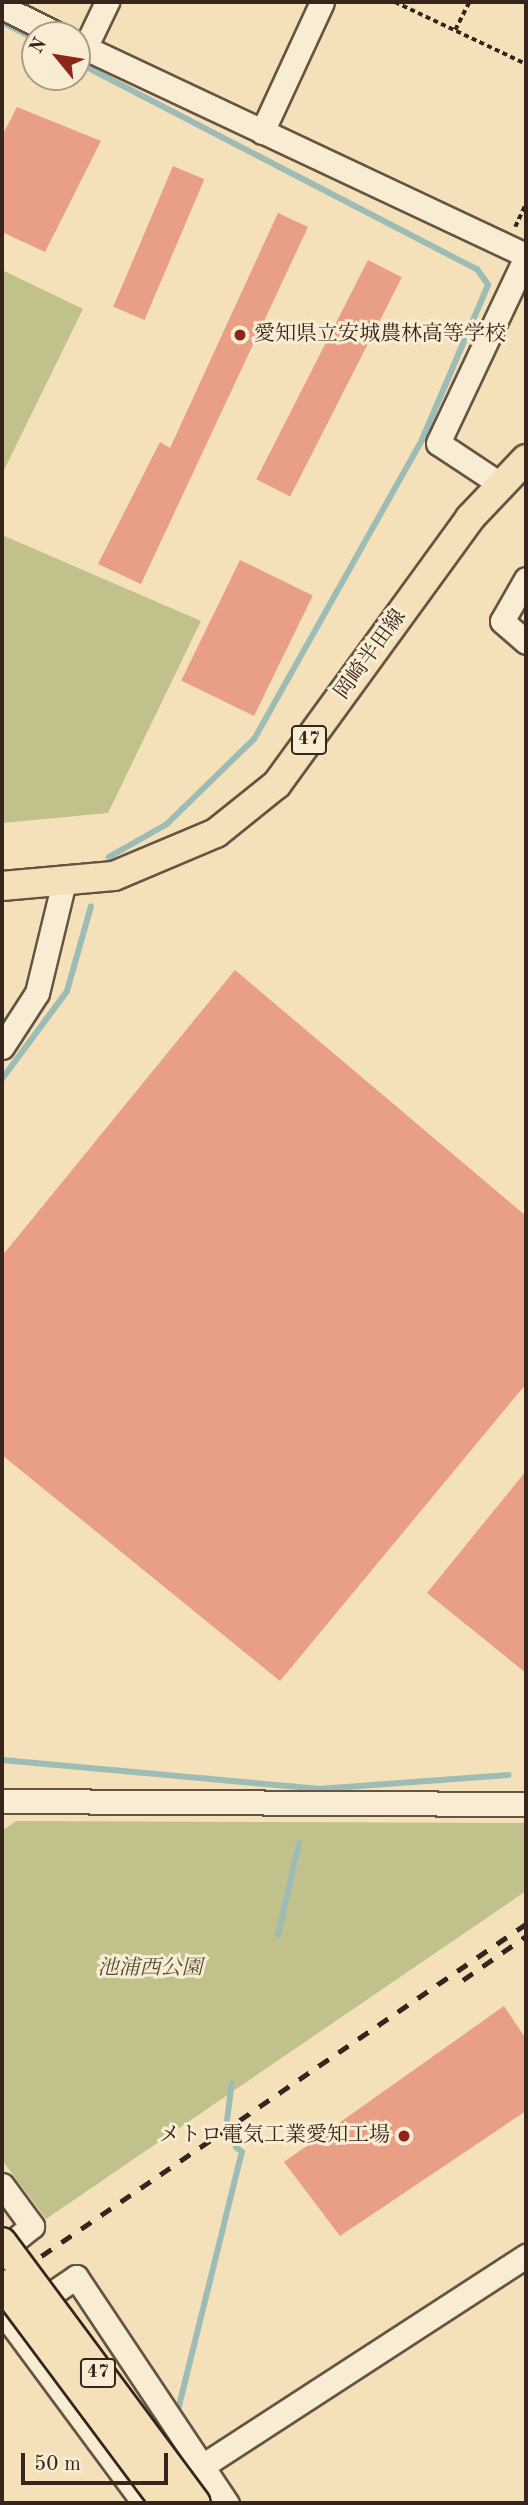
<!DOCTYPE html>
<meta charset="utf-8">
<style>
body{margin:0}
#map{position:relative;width:528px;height:2505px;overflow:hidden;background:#f4e1b9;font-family:"Old Standard TT","Noto Serif JP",serif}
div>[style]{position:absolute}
.green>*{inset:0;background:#c1c18b}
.stream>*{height:6px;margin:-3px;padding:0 3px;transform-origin:3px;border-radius:3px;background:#9dbcb6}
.building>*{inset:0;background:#e89f85;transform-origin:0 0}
.path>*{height:3.5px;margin-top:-1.75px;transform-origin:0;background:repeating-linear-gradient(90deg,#35251d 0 5px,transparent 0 8.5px)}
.roads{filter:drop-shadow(2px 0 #655444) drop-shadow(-2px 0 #655444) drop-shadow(0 2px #655444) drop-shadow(0 -2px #655444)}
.minor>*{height:23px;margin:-11.5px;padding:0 11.5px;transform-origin:11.5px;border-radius:11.5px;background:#f8ecd2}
.major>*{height:28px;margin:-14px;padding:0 14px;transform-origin:14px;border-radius:14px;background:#f4e1b9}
.rail>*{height:5px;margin-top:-2.5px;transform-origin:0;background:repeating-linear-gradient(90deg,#35251d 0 12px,transparent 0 24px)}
.bridges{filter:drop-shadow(2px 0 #35251d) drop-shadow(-2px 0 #35251d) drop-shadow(0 2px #35251d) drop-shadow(0 -2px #35251d)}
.major-bridge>*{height:28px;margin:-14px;padding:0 14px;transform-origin:14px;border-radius:14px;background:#f4e1b9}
.dots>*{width:19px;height:19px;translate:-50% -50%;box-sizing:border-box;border:4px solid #f8ecd2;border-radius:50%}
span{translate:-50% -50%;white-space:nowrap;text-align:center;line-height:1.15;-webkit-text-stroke:6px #f8ecd2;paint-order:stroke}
.shield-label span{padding:2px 5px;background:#f8ecd2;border:2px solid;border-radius:5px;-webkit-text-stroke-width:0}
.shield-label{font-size:19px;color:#35251d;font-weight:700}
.poi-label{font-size:21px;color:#35251d}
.left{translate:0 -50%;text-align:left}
.right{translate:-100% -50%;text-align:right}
.street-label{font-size:21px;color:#35251d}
.park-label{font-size:21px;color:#584c38;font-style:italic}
.frame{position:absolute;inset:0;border:4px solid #35251d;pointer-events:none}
.north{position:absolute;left:21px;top:21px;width:70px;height:70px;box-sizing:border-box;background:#f8ecd2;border:2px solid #aa9c8a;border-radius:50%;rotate:300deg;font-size:19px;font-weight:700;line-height:28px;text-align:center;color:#35251d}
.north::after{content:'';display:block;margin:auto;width:24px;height:32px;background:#8f2418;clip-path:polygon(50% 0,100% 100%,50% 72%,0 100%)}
.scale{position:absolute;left:21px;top:2453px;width:147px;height:32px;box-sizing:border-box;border:4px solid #35251d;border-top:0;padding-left:9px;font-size:21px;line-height:24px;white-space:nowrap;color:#35251d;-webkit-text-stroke:5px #f8ecd2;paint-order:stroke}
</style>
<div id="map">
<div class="green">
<i style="clip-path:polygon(2px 270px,83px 309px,2px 474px)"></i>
<i style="clip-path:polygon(2px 535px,201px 621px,108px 813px,2px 823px)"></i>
<i style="clip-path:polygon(16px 1821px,526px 1823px,526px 1891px,46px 2219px,2px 2160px,2px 1831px)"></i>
</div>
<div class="stream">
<i style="left:2px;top:22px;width:37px;rotate:27deg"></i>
<i style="left:77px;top:62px;width:450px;rotate:27.4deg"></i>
<i style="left:477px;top:269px;width:19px;rotate:55deg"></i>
<i style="left:488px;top:285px;width:168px;rotate:113.1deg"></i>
<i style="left:422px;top:440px;width:343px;rotate:119.3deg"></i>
<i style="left:254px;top:739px;width:122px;rotate:135.7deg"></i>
<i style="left:167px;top:824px;width:67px;rotate:150.4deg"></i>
<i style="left:2px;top:1079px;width:109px;rotate:-53.5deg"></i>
<i style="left:67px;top:991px;width:88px;rotate:-74.2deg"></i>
<i style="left:2px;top:1760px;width:317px;rotate:5.2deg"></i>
<i style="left:318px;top:1789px;width:191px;rotate:-4.2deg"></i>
<i style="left:278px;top:1935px;width:94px;rotate:-77.1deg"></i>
<i style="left:227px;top:2121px;width:38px;rotate:-83deg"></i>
<i style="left:176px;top:2418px;width:274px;rotate:-76.1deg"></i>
<i style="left:242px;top:2152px;width:8px;rotate:-140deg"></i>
</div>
<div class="building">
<i style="clip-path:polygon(17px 107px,101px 141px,45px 252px,2px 232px,2px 136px)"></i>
<i style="left:173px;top:166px;width:34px;height:153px;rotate:23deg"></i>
<i style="clip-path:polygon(278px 213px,308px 227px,141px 584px,98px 564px,160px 442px,170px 448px)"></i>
<i style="left:368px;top:260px;width:38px;height:246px;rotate:27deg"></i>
<i style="left:240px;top:560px;width:81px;height:134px;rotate:26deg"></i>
<i style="clip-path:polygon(235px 970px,526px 1216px,526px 1384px,280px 1681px,2px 1455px,2px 1256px)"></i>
<i style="clip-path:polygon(526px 1471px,526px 1673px,427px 1593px)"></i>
<i style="clip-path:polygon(504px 2006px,526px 2039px,526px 2111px,340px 2236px,284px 2162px)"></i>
</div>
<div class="path">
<i style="left:395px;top:2px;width:145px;rotate:25.3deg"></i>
<i style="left:455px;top:30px;width:31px;rotate:-63deg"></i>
<i style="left:515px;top:227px;width:26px;rotate:-65deg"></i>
</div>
<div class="roads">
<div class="minor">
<i style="left:2px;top:7px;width:64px;rotate:26.2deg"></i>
<i style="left:77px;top:44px;width:496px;rotate:25.2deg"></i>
<i style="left:85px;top:48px;width:51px;rotate:-64.4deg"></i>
<i style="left:262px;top:132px;width:143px;rotate:-65.2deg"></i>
<i style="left:500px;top:484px;width:74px;rotate:-146.5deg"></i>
<i style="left:438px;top:443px;width:206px;rotate:-64.7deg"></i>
<i style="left:526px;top:579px;width:48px;rotate:119.7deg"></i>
<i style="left:502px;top:621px;width:32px;rotate:41deg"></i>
<i style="left:2px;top:1047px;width:64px;rotate:-57.1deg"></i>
<i style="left:37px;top:993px;width:115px;rotate:-76.4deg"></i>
<i style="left:2px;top:1801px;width:524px;rotate:0.33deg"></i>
<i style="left:2px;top:2185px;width:51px;rotate:53.8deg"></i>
<i style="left:32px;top:2226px;width:38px;rotate:141deg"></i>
<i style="left:190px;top:2474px;width:401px;rotate:-33deg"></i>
<i style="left:144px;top:2503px;width:225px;rotate:-126.5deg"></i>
<i style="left:10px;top:2322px;width:80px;rotate:-34.3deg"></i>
<i style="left:76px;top:2277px;width:272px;rotate:56.3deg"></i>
</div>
<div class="major">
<i style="left:2px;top:886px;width:112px;rotate:-5.1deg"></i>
<i style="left:114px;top:876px;width:111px;rotate:-22.9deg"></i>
<i style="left:216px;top:833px;width:78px;rotate:-38.8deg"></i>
<i style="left:277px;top:784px;width:329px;rotate:-54deg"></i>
<i style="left:470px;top:518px;width:81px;rotate:-46.5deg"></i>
</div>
</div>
<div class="rail">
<i style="left:463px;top:1980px;width:77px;rotate:-34.9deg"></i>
<i style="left:2px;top:2283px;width:635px;rotate:-34.42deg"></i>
</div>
<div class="bridges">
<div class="major-bridge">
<i style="left:2px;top:2242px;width:325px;rotate:53.4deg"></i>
<i style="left:2px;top:2284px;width:273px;rotate:53.3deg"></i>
</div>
</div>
<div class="dots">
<i style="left:240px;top:335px;background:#8f2418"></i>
<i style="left:404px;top:2136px;background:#8f2418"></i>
</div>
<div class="shield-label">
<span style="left:309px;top:740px">47</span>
<span style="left:98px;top:2373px">47</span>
</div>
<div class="poi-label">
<span class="left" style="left:254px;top:335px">愛知県立安城農林高等学校</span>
<span class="right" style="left:390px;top:2136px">メトロ電気工業愛知工場</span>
</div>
<div class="street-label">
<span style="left:371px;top:655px;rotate:-54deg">岡崎半田線</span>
</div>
<div class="park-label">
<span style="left:150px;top:1969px">池浦西公園</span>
</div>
<div class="frame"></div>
<div class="north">N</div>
<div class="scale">50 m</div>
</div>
